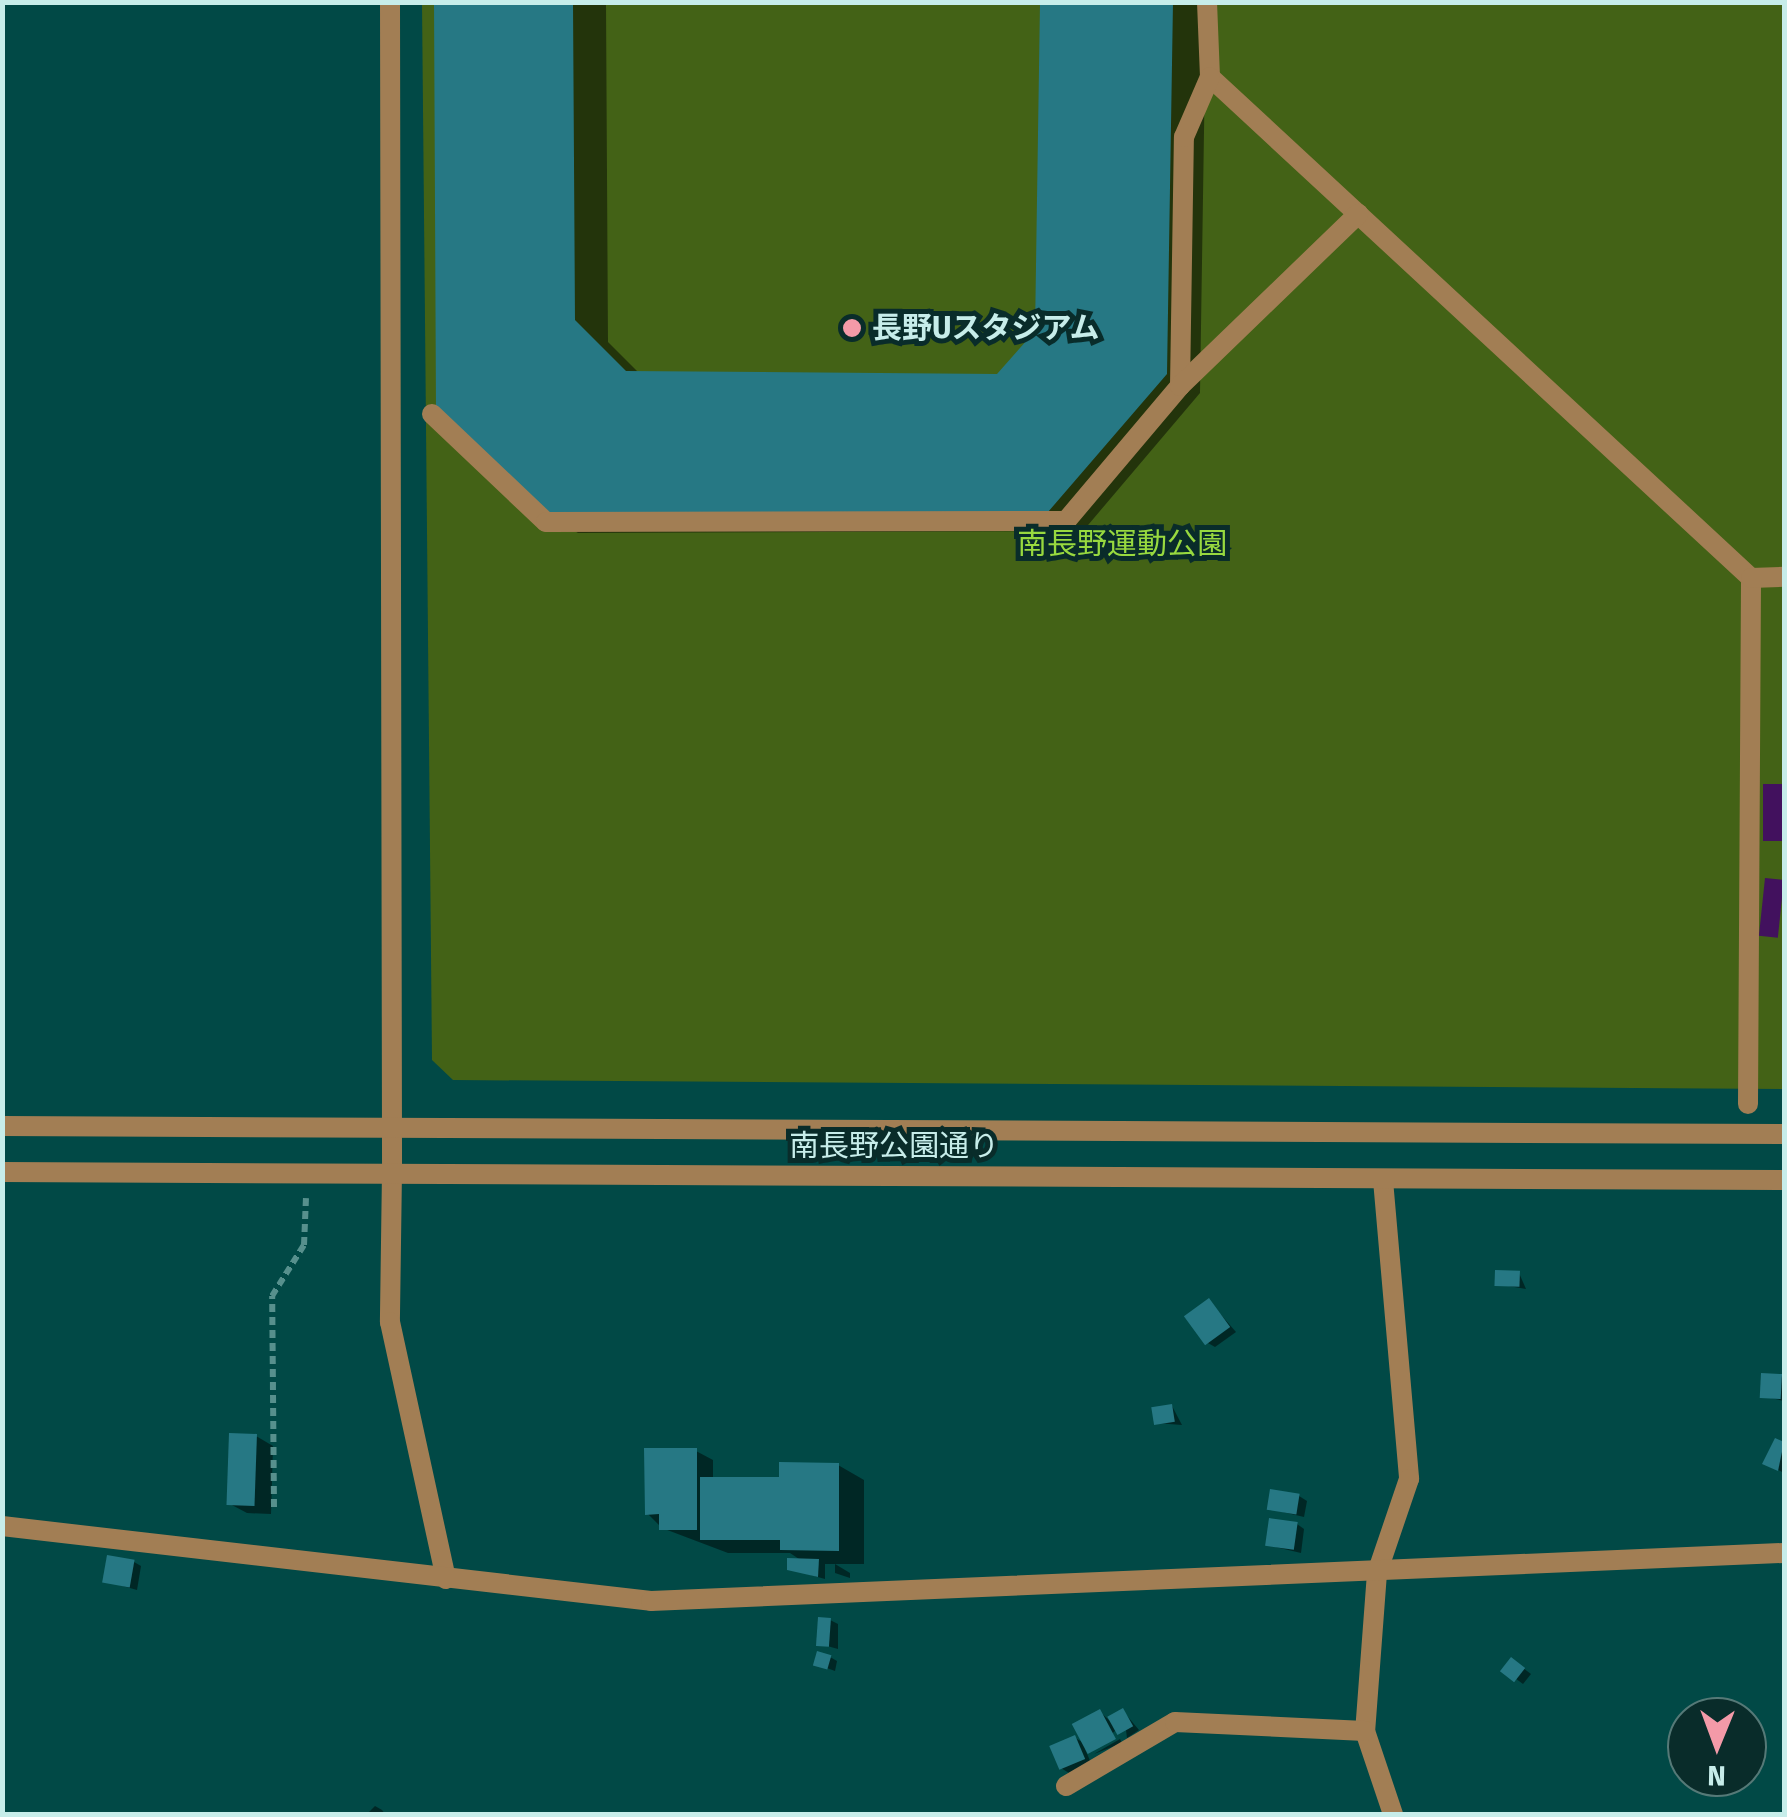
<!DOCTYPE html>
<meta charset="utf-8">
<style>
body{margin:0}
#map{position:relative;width:1787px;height:1817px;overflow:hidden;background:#014946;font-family:"Fira Sans","Noto Sans JP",sans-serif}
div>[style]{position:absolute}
.green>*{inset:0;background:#436216}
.water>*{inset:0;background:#42115e;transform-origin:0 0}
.shadow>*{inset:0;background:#0007}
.building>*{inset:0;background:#267884;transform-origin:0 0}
.path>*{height:6px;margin-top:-3px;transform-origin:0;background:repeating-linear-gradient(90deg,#57908d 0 8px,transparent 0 13px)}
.pedestrian>*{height:20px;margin:-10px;padding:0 10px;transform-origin:10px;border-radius:10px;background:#a27e54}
.minor>*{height:20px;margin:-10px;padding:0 10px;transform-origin:10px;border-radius:10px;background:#a27e54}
.tertiary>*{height:20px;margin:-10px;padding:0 10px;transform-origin:10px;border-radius:10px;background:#a27e54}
.dots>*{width:28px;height:28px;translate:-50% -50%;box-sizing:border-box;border:5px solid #092c2a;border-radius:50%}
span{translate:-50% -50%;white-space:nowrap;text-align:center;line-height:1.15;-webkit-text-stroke:10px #092c2a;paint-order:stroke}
.poi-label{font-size:30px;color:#c7edea;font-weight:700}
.left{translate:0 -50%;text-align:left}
.park-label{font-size:30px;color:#98d93f}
.street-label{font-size:30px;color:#c7edea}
.frame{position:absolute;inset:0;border:5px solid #c7edea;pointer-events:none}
.north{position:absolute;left:1667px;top:1697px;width:100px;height:100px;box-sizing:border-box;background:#092c2a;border:2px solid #557977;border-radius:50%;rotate:181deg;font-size:28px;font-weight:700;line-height:40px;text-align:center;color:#c7edea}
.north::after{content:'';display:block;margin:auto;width:35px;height:45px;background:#f39aa8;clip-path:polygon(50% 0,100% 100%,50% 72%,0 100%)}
</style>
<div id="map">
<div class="green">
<i style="clip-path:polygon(422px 3px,1784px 3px,1784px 1089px,453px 1080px,432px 1060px)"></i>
</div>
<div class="water">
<i style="left:1784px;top:784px;width:57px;height:21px;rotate:90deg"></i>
<i style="left:1765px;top:878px;width:19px;height:58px;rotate:6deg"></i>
</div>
<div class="shadow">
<i style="clip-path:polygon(436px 2px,606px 2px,608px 342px,640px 374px,998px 376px,1038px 332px,1043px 2px,1206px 2px,1200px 393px,1083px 531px,578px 533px,543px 513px)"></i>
<i style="clip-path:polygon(1519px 1273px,1526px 1289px,1497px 1284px)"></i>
<i style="clip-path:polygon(1209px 1301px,1236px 1332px,1215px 1347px,1208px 1343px)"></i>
<i style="clip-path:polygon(1782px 1376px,1784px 1401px,1762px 1396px)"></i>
<i style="clip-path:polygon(1172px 1406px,1182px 1425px,1156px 1423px)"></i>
<i style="clip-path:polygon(256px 1436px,273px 1446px,271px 1514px,247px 1513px,230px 1504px)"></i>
<i style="clip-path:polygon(1776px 1441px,1784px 1445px,1784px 1473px,1766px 1463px)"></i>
<i style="clip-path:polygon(696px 1451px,713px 1460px,713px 1480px,781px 1480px,838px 1465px,864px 1480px,864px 1564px,825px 1564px,825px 1579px,789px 1569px,802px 1561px,790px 1553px,728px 1553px,662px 1528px,647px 1513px)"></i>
<i style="clip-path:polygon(1299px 1496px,1307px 1501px,1304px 1517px,1270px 1509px)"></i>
<i style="clip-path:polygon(1297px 1524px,1304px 1529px,1301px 1553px,1267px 1545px)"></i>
<i style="clip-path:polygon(134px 1562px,141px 1566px,137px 1590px,105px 1581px)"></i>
<i style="clip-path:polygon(835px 1564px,850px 1573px,850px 1578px,835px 1573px)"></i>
<i style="clip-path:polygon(830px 1620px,838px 1624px,838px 1649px,820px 1644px)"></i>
<i style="clip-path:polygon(830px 1657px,837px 1661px,835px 1671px,816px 1664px)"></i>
<i style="clip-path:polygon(1519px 1665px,1531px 1674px,1523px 1684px,1504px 1670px)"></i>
<i style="clip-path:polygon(1123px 1711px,1139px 1730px,1127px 1738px,1126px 1730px,1115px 1731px,1091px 1752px,1085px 1749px,1091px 1763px,1069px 1773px,1061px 1768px,1075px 1738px,1086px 1744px,1100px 1712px,1109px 1720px)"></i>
<i style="clip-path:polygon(1120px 1739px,1122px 1743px,1094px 1754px)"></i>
<i style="clip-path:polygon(375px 1806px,382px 1810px,385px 1814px,367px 1814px)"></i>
</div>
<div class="building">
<i style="clip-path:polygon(434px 2px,573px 2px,575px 320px,626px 371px,997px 374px,1035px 331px,1040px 2px,1173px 2px,1167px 374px,1048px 512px,542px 515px,436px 413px)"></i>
<i style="left:1495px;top:1270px;width:25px;height:16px;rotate:2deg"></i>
<i style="left:1209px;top:1298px;width:36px;height:31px;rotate:54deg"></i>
<i style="left:1761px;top:1373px;width:21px;height:25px;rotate:3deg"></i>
<i style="left:1172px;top:1404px;width:18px;height:21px;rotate:81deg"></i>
<i style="left:229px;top:1433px;width:28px;height:72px;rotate:2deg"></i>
<i style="clip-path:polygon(1775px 1438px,1784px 1442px,1778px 1471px,1762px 1464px)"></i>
<i style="clip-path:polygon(644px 1448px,697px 1448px,697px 1530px,659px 1530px,659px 1514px,645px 1515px)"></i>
<i style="clip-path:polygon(779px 1462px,839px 1463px,839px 1551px,780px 1550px,780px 1540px,700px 1540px,700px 1477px,779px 1477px)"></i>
<i style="left:1270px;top:1489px;width:30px;height:21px;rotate:9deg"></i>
<i style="left:1269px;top:1518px;width:29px;height:28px;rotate:8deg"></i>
<i style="left:107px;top:1555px;width:28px;height:28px;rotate:10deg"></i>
<i style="clip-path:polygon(787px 1558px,819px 1559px,818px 1577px,787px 1570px)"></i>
<i style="left:818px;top:1617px;width:13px;height:29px;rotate:4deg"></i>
<i style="left:817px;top:1651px;width:15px;height:15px;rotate:16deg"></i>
<i style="left:1511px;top:1657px;width:18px;height:18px;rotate:38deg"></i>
<i style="left:1123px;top:1708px;width:21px;height:18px;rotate:61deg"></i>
<i style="left:1100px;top:1709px;width:34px;height:32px;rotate:62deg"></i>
<i style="left:1075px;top:1735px;width:26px;height:28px;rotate:67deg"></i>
</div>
<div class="path">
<i style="left:274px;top:1507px;width:211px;rotate:-90.5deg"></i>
<i style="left:272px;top:1296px;width:60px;rotate:-57.9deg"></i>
<i style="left:304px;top:1245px;width:47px;rotate:-87.6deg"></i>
</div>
<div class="pedestrian">
<i style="left:1207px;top:2px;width:75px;rotate:87.7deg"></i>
<i style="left:1210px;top:77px;width:737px;rotate:42.8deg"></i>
<i style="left:1180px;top:386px;width:249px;rotate:-89.1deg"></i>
<i style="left:1184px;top:137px;width:65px;rotate:-66.6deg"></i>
<i style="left:432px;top:414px;width:157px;rotate:43.5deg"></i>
<i style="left:546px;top:522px;width:520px;rotate:-0.11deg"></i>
<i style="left:1066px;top:521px;width:177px;rotate:-49.8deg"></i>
<i style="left:1180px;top:386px;width:248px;rotate:-44deg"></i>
<i style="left:1748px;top:1104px;width:526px;rotate:-89.67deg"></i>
<i style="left:1751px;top:578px;width:33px;rotate:-2deg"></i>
</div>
<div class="minor">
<i style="left:392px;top:1171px;width:151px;rotate:90.8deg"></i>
<i style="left:390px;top:1322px;width:263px;rotate:77.7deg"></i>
<i style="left:1383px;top:1180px;width:300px;rotate:85deg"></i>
<i style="left:1409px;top:1479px;width:99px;rotate:108.8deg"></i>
<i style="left:1377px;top:1573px;width:158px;rotate:94.3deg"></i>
<i style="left:1365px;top:1731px;width:88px;rotate:71.4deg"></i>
<i style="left:2px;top:1526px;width:653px;rotate:6.59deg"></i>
<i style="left:651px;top:1601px;width:1134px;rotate:-2.43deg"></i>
<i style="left:1066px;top:1786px;width:126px;rotate:-30.4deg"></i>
<i style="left:1175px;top:1722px;width:190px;rotate:2.7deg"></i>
</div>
<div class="tertiary">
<i style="left:390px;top:2px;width:1169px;rotate:89.9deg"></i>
<i style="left:2px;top:1126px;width:1782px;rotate:0.26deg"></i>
<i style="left:2px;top:1172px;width:1782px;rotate:0.26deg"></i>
</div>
<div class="dots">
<i style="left:852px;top:328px;background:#f39aa8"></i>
</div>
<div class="poi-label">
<span class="left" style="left:872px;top:328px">長野Uスタジアム</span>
</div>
<div class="park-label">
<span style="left:1122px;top:544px">南長野運動公園</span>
</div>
<div class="street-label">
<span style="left:894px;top:1146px">南長野公園通り</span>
</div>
<div class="frame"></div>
<div class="north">N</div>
</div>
